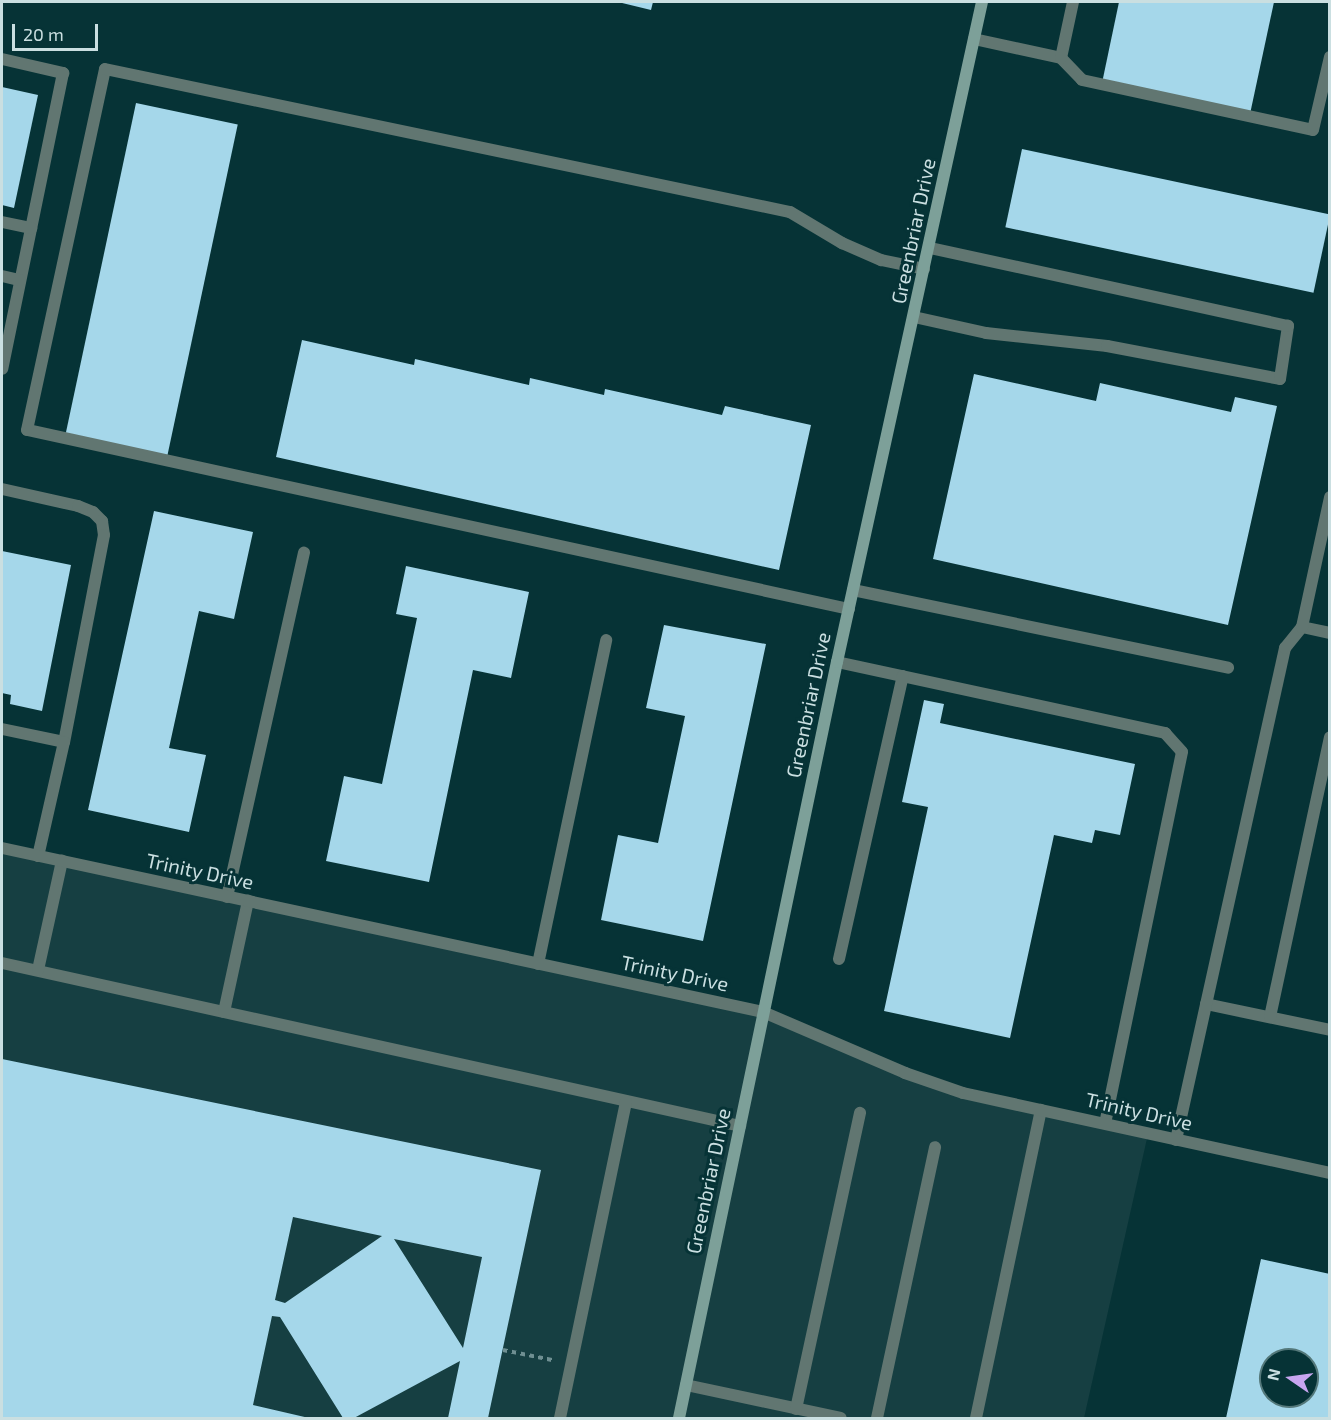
<!DOCTYPE html>
<style>
body{margin:0}
#map{position:relative;width:1331px;height:1420px;overflow:hidden;background:#063336;font-family:"Exo 2",sans-serif}
div>[style]{position:absolute}
.built>*{inset:0;background:#163f42}
.building>*{inset:0;background:#a5d7ea;transform-origin:0 0}
.path>*{height:4px;margin-top:-2px;transform-origin:0;background:repeating-linear-gradient(90deg,#6f8f92 0 4.5px,transparent 0 9px)}
.lane>*{height:12px;margin:-6px;padding:0 6px;transform-origin:6px;border-radius:6px;background:#617671}
.street>*{height:12px;margin:-6px;padding:0 6px;transform-origin:6px;border-radius:6px;background:#617671}
.secondary>*{height:12px;margin:-6px;padding:0 6px;transform-origin:6px;border-radius:6px;background:#7da099}
span{translate:-50% -50%;white-space:nowrap;text-align:center;line-height:1.15;-webkit-text-stroke:6px #063336;paint-order:stroke}
.street-label{font-size:20px;color:#cadfe1}
.frame{position:absolute;inset:0;border:3px solid #cadfe1;pointer-events:none}
.north{position:absolute;left:1259px;top:1348px;width:60px;height:60px;box-sizing:border-box;background:#063336;border:2px solid #54787a;border-radius:50%;rotate:283deg;font-size:16px;font-weight:700;line-height:24px;text-align:center;color:#cadfe1}
.north::after{content:'';display:block;margin:auto;width:21px;height:27px;background:#c7a6f0;clip-path:polygon(50% 0,100% 100%,50% 72%,0 100%)}
.scale{position:absolute;left:12px;top:24px;width:86px;height:27px;box-sizing:border-box;border:3px solid #cadfe1;border-top:0;padding-left:8px;font-size:18px;line-height:21px;white-space:nowrap;color:#cadfe1;-webkit-text-stroke:4px #063336;paint-order:stroke}
</style>
<div id="map">
<div class="built">
<i style="clip-path:polygon(2px 848px,763px 1012px,905px 1073px,1148px 1134px,1084px 1418px,2px 1418px)"></i>
</div>
<div class="building">
<i style="clip-path:polygon(618px 2px,653px 2px,651px 10px)"></i>
<i style="clip-path:polygon(1119px 2px,1274px 2px,1250px 114px,1102px 83px)"></i>
<i style="clip-path:polygon(2px 87px,38px 95px,14px 208px,2px 205px)"></i>
<i style="left:136px;top:103px;width:104px;height:338px;rotate:12deg"></i>
<i style="left:1022px;top:149px;width:315px;height:80px;rotate:12deg"></i>
<i style="clip-path:polygon(302px 340px,414px 365px,415px 359px,529px 385px,530px 378px,604px 395px,605px 389px,722px 415px,725px 406px,811px 425px,779px 570px,276px 457px)"></i>
<i style="clip-path:polygon(974px 374px,1096px 401px,1100px 383px,1231px 412px,1235px 397px,1277px 406px,1228px 625px,933px 559px)"></i>
<i style="clip-path:polygon(154px 511px,253px 532px,234px 619px,199px 611px,169px 748px,206px 755px,189px 832px,88px 810px)"></i>
<i style="clip-path:polygon(2px 551px,71px 565px,42px 711px,10px 704px,11px 695px,2px 693px)"></i>
<i style="clip-path:polygon(406px 566px,529px 592px,511px 678px,473px 670px,429px 882px,326px 861px,344px 776px,382px 784px,417px 618px,396px 614px)"></i>
<i style="clip-path:polygon(664px 625px,766px 644px,703px 941px,601px 920px,618px 835px,658px 843px,685px 716px,646px 708px)"></i>
<i style="clip-path:polygon(924px 700px,944px 704px,940px 723px,1135px 764px,1120px 835px,1095px 830px,1092px 843px,1054px 835px,1010px 1038px,884px 1011px,928px 807px,902px 802px)"></i>
<i style="clip-path:polygon(evenodd,2px 1059px,541px 1170px,488px 1418px,448px 1418px,460px 1361px,354px 1418px,343px 1418px,280px 1317px,272px 1316px,253px 1405px,309px 1418px,2px 1418px,2px 1059px,293px 1217px,382px 1236px,285px 1303px,275px 1300px,293px 1217px,2px 1059px,394px 1239px,482px 1257px,463px 1348px,394px 1239px)"></i>
<i style="clip-path:polygon(evenodd,1261px 1259px,1330px 1274px,1330px 1418px,1226px 1418px,1261px 1259px,1271px 1360px,1307px 1360px,1307px 1396px,1271px 1396px,1271px 1360px)"></i>
</div>
<div class="path">
<i style="left:503px;top:1350px;width:50px;rotate:11.5deg"></i>
</div>
<div class="lane">
<i style="left:974px;top:39px;width:89px;rotate:12.3deg"></i>
<i style="left:1061px;top:58px;width:30px;rotate:46deg"></i>
<i style="left:1082px;top:80px;width:236px;rotate:12.2deg"></i>
<i style="left:1313px;top:130px;width:75px;rotate:-76.9deg"></i>
<i style="left:1061px;top:58px;width:57px;rotate:-77.9deg"></i>
<i style="left:2px;top:59px;width:63px;rotate:12.9deg"></i>
<i style="left:63px;top:73px;width:302px;rotate:101.6deg"></i>
<i style="left:2px;top:222px;width:30px;rotate:12deg"></i>
<i style="left:2px;top:276px;width:18px;rotate:13deg"></i>
<i style="left:914px;top:317px;width:74px;rotate:12.5deg"></i>
<i style="left:986px;top:333px;width:122px;rotate:6.1deg"></i>
<i style="left:1107px;top:346px;width:176px;rotate:10.8deg"></i>
<i style="left:1280px;top:379px;width:54px;rotate:-81.4deg"></i>
<i style="left:1288px;top:326px;width:367px;rotate:-167.7deg"></i>
<i style="left:2px;top:489px;width:78px;rotate:12.6deg"></i>
<i style="left:78px;top:506px;width:16px;rotate:22deg"></i>
<i style="left:93px;top:512px;width:13px;rotate:45deg"></i>
<i style="left:102px;top:521px;width:14px;rotate:82deg"></i>
<i style="left:104px;top:535px;width:211px;rotate:100.9deg"></i>
<i style="left:853px;top:590px;width:383px;rotate:11.7deg"></i>
<i style="left:849px;top:609px;width:841px;rotate:-167.71deg"></i>
<i style="left:27px;top:430px;width:369px;rotate:-77.8deg"></i>
<i style="left:105px;top:69px;width:700px;rotate:11.79deg"></i>
<i style="left:790px;top:212px;width:61px;rotate:30.8deg"></i>
<i style="left:842px;top:243px;width:43px;rotate:23.6deg"></i>
<i style="left:881px;top:260px;width:44px;rotate:11.8deg"></i>
<i style="left:1302px;top:627px;width:29px;rotate:12deg"></i>
<i style="left:837px;top:662px;width:336px;rotate:12.2deg"></i>
<i style="left:1165px;top:733px;width:25px;rotate:48deg"></i>
<i style="left:1182px;top:752px;width:379px;rotate:101.7deg"></i>
<i style="left:2px;top:729px;width:63px;rotate:11.8deg"></i>
<i style="left:64px;top:742px;width:117px;rotate:102.8deg"></i>
<i style="left:227px;top:897px;width:353px;rotate:-77.4deg"></i>
<i style="left:839px;top:959px;width:290px;rotate:-77.3deg"></i>
<i style="left:2px;top:963px;width:756px;rotate:12.45deg"></i>
<i style="left:538px;top:964px;width:331px;rotate:-78.1deg"></i>
<i style="left:38px;top:970px;width:112px;rotate:-77.6deg"></i>
<i style="left:1206px;top:1004px;width:127px;rotate:11.8deg"></i>
<i style="left:224px;top:1012px;width:114px;rotate:-77.8deg"></i>
<i style="left:1270px;top:1017px;width:286px;rotate:-77.9deg"></i>
<i style="left:1176px;top:1140px;width:504px;rotate:-77.51deg"></i>
<i style="left:1285px;top:648px;width:27px;rotate:-51deg"></i>
<i style="left:1302px;top:627px;width:133px;rotate:-77.8deg"></i>
<i style="left:686px;top:1385px;width:158px;rotate:12deg"></i>
<i style="left:796px;top:1409px;width:303px;rotate:-77.8deg"></i>
<i style="left:560px;top:1418px;width:323px;rotate:-78.2deg"></i>
<i style="left:877px;top:1418px;width:277px;rotate:-77.9deg"></i>
<i style="left:976px;top:1418px;width:315px;rotate:-78.1deg"></i>
</div>
<div class="street">
<i style="left:2px;top:848px;width:778px;rotate:12.16deg"></i>
<i style="left:763px;top:1012px;width:155px;rotate:23.2deg"></i>
<i style="left:905px;top:1073px;width:61px;rotate:19deg"></i>
<i style="left:963px;top:1093px;width:376px;rotate:12.3deg"></i>
</div>
<div class="secondary">
<i style="left:679px;top:1418px;width:772px;rotate:-78.2deg"></i>
<i style="left:837px;top:662px;width:676px;rotate:-77.61deg"></i>
</div>
<div class="street-label">
<span style="left:913px;top:231px;rotate:-78deg">Greenbriar Drive</span>
<span style="left:808px;top:705px;rotate:-78deg">Greenbriar Drive</span>
<span style="left:200px;top:871px;rotate:12deg">Trinity Drive</span>
<span style="left:675px;top:973px;rotate:12deg">Trinity Drive</span>
<span style="left:1139px;top:1111px;rotate:13deg">Trinity Drive</span>
<span style="left:708px;top:1181px;rotate:-78deg">Greenbriar Drive</span>
</div>
<div class="frame"></div>
<div class="north">N</div>
<div class="scale">20 m</div>
</div>
